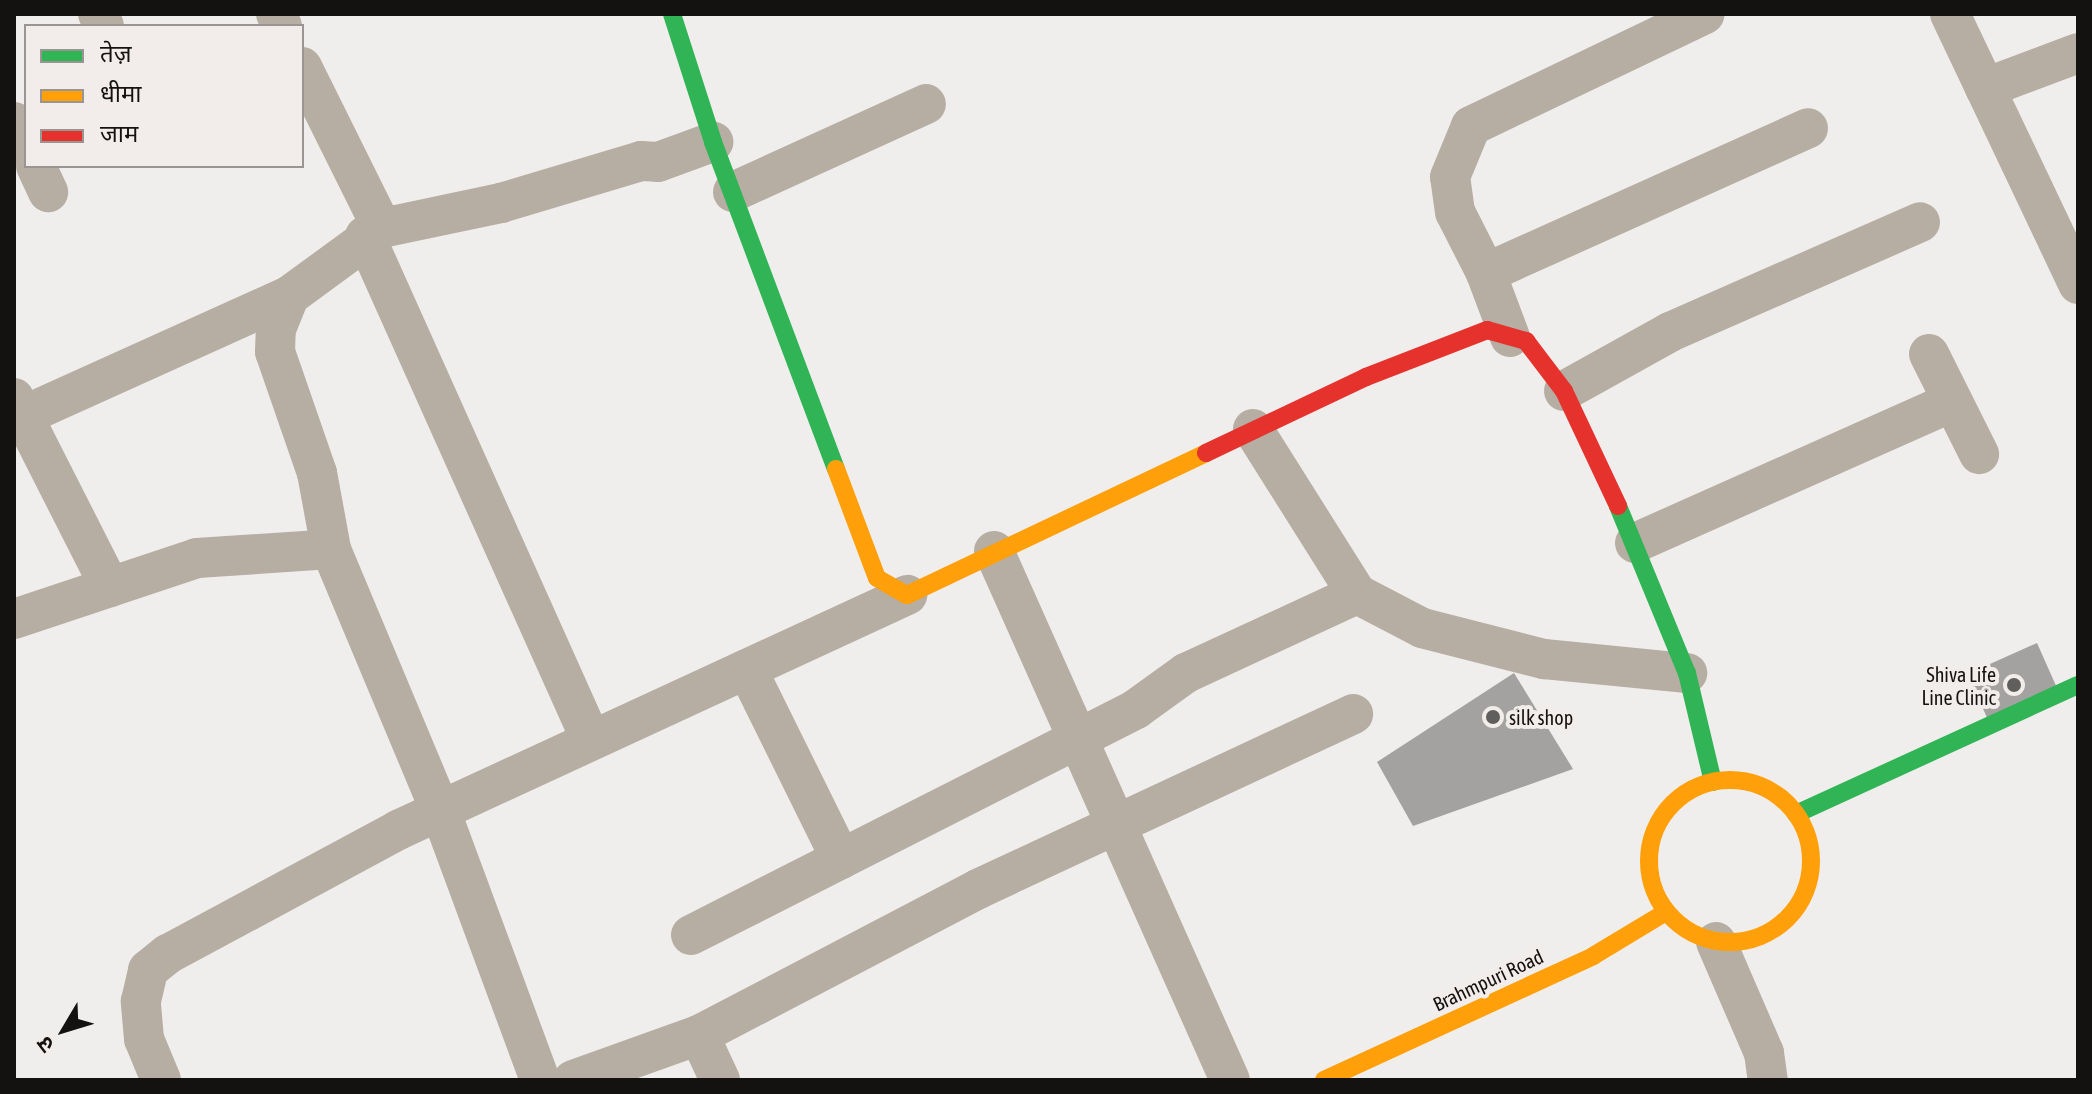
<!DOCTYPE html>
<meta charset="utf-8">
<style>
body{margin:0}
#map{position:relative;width:2092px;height:1094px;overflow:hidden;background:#f0eeec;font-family:"Asap Condensed","Noto Sans Devanagari",sans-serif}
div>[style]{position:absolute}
.building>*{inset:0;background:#a3a2a1;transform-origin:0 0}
.street>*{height:40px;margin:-20px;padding:0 20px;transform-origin:20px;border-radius:20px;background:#b7aea3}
.fast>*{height:18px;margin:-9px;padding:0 9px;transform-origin:9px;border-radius:9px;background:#30b455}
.slow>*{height:18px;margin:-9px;padding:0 9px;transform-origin:9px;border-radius:9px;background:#ff9f0a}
.slow>.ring{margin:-9px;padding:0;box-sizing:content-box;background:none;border:18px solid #ff9f0a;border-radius:50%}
.jam>*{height:18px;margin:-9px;padding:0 9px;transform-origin:9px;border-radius:9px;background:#e5322d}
.dots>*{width:22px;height:22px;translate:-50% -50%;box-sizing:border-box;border:4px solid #f2edea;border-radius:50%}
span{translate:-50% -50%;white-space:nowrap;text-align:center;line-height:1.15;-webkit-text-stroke:8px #f2edea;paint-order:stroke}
.poi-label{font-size:20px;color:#141211}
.right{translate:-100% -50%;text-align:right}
.left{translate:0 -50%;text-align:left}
.street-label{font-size:20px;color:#141211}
.frame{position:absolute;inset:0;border:16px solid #141211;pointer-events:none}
.legend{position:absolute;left:24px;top:24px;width:280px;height:144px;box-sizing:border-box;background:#f2edea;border:2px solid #999593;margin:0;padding:10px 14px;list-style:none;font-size:24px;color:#141211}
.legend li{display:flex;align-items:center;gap:16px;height:40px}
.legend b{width:40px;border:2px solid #999593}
.north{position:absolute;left:24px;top:990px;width:80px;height:80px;-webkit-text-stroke:6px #f2edea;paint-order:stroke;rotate:232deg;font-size:22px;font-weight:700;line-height:32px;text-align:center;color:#141211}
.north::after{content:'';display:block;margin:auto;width:28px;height:36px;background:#141211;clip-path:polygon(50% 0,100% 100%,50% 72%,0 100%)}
</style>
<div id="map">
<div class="building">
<i style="left:2037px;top:643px;width:55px;height:76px;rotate:66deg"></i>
<i style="clip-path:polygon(1514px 673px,1573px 769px,1413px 826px,1377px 762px)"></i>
</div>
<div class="street">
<i style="left:98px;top:14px;width:13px;rotate:63deg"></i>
<i style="left:276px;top:14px;width:13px;rotate:63deg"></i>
<i style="left:1950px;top:14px;width:299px;rotate:64.6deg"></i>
<i style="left:302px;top:67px;width:180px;rotate:63.6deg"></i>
<i style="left:1985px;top:88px;width:99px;rotate:-20.6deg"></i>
<i style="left:14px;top:122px;width:27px;rotate:63deg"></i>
<i style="left:36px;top:166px;width:29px;rotate:65deg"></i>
<i style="left:733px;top:192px;width:212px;rotate:-24.5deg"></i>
<i style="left:365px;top:236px;width:552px;rotate:65.85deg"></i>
<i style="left:1486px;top:273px;width:353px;rotate:-24.2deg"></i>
<i style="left:1510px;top:337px;width:68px;rotate:-110.6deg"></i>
<i style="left:1486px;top:273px;width:68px;rotate:-116.9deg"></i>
<i style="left:1455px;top:212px;width:35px;rotate:-98deg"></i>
<i style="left:1450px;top:177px;width:55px;rotate:-67.6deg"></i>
<i style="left:1471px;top:126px;width:259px;rotate:-25.6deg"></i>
<i style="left:1929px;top:354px;width:112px;rotate:63.4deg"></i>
<i style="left:1564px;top:391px;width:121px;rotate:-29.1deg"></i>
<i style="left:1670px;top:332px;width:273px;rotate:-23.7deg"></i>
<i style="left:14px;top:398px;width:212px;rotate:63.1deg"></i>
<i style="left:14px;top:420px;width:302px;rotate:-24.3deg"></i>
<i style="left:1253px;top:429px;width:195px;rotate:57.8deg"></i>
<i style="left:1357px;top:594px;width:73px;rotate:27.6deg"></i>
<i style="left:1422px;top:628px;width:126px;rotate:14.3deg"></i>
<i style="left:1544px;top:659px;width:144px;rotate:5.6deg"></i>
<i style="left:1635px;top:543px;width:347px;rotate:-24deg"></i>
<i style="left:994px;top:551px;width:579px;rotate:65.96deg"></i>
<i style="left:14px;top:619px;width:193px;rotate:-18.4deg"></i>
<i style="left:197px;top:558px;width:134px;rotate:-3.8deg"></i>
<i style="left:747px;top:669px;width:212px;rotate:63.7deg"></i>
<i style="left:691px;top:935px;width:499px;rotate:-26.9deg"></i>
<i style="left:1136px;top:709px;width:62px;rotate:-35.8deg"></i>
<i style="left:1186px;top:673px;width:188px;rotate:-24.8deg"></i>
<i style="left:1716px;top:942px;width:121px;rotate:66.6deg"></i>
<i style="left:1764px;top:1053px;width:27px;rotate:82deg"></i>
<i style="left:699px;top:1035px;width:50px;rotate:65deg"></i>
<i style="left:161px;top:1080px;width:44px;rotate:-112.5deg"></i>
<i style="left:144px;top:1039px;width:38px;rotate:-95deg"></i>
<i style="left:141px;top:1001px;width:32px;rotate:-77deg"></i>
<i style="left:148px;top:970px;width:26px;rotate:-39deg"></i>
<i style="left:168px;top:954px;width:261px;rotate:-28.3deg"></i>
<i style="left:398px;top:830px;width:561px;rotate:-24.78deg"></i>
<i style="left:540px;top:1080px;width:288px;rotate:-110.3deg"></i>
<i style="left:440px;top:810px;width:283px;rotate:-112.7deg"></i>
<i style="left:331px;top:549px;width:77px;rotate:-100.4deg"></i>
<i style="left:317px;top:473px;width:128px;rotate:-109.1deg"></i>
<i style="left:275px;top:352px;width:23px;rotate:-88deg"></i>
<i style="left:276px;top:329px;width:35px;rotate:-68deg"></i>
<i style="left:289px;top:296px;width:115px;rotate:-36.2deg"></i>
<i style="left:382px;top:228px;width:122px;rotate:-11.9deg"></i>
<i style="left:501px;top:203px;width:146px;rotate:-16.7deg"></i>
<i style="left:641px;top:161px;width:17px;rotate:3deg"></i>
<i style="left:658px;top:162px;width:59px;rotate:-20deg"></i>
<i style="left:573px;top:1080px;width:134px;rotate:-19.7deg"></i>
<i style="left:699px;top:1035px;width:315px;rotate:-27.6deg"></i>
<i style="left:978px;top:889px;width:414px;rotate:-25deg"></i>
</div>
<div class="fast">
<i style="left:672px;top:14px;width:134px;rotate:72.2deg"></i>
<i style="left:713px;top:142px;width:349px;rotate:69.4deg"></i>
<i style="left:1618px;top:506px;width:181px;rotate:67.6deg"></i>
<i style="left:1687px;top:673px;width:112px;rotate:76.6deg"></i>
<i style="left:1796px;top:814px;width:310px;rotate:-24.6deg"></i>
</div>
<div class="slow">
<i style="left:836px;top:469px;width:116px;rotate:69.4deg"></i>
<i style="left:877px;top:578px;width:34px;rotate:30deg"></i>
<i style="left:907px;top:595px;width:331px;rotate:-25.4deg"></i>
<i class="ring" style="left:1649px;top:780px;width:144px;height:144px"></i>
<i style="left:1324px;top:1080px;width:296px;rotate:-24.7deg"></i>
<i style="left:1593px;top:956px;width:85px;rotate:-31.1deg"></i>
</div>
<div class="jam">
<i style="left:1206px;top:453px;width:177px;rotate:-25.4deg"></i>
<i style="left:1366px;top:377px;width:130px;rotate:-21.2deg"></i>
<i style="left:1487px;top:330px;width:41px;rotate:15.8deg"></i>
<i style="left:1526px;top:341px;width:63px;rotate:52.8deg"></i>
<i style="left:1564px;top:391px;width:127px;rotate:64.8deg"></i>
</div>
<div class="dots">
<i style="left:2014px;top:685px;background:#615f5e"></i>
<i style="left:1493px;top:717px;background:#615f5e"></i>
</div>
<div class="poi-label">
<span class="right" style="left:1996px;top:686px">Shiva Life<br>Line Clinic</span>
<span class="left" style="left:1509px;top:717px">silk shop</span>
</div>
<div class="street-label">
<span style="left:1488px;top:980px;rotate:-25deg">Brahmpuri Road</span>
</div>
<div class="frame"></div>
<ul class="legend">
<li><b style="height:10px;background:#30b455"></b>तेज़</li>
<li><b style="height:10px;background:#ff9f0a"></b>धीमा</li>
<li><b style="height:10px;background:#e5322d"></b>जाम</li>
</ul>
<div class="north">उ</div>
</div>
